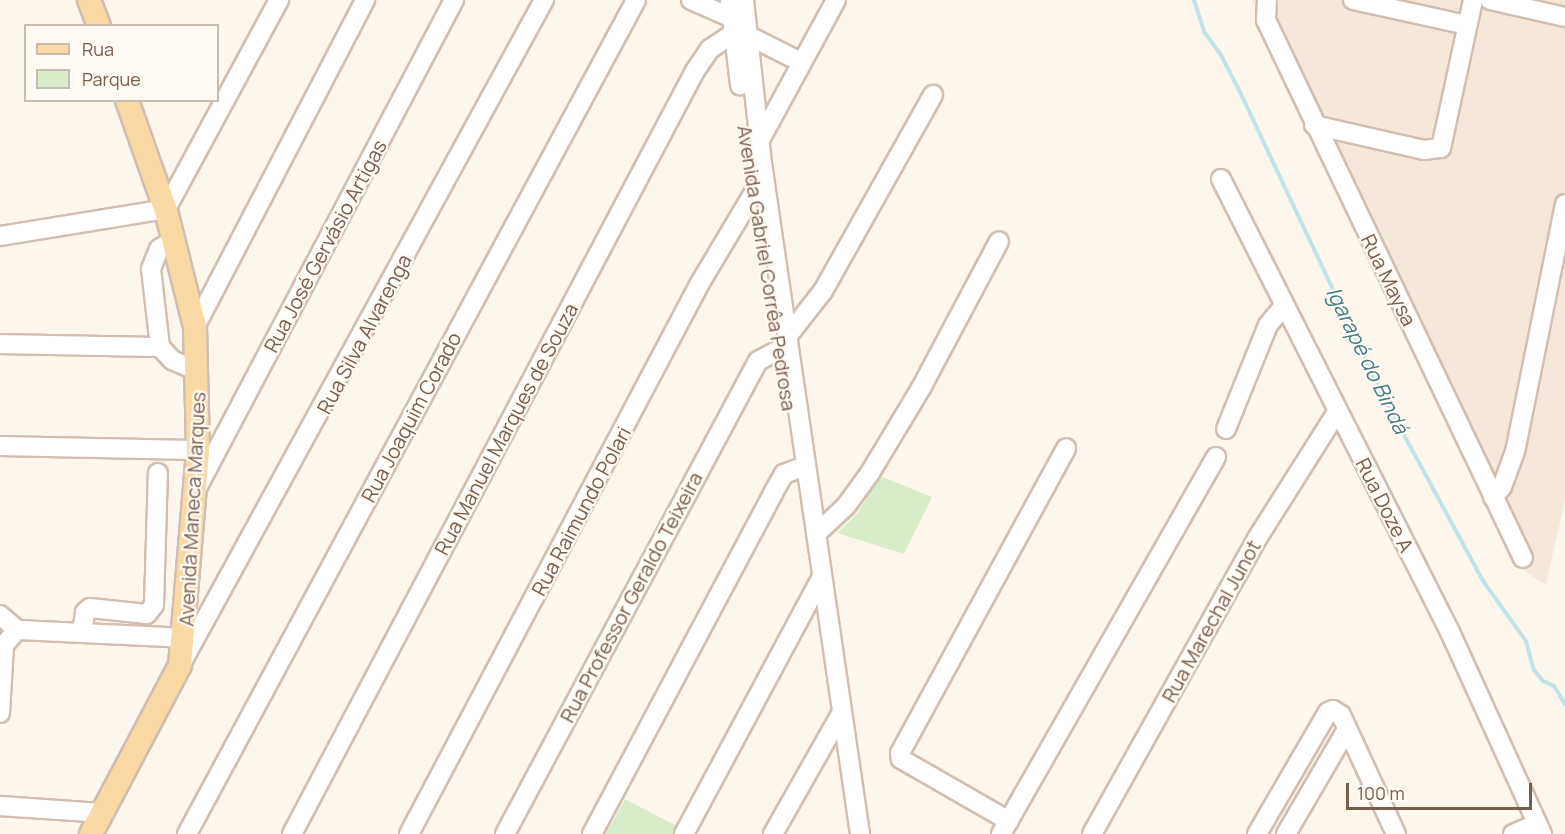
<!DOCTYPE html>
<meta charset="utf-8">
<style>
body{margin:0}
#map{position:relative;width:1565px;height:834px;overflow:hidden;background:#fdf6ec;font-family:Manrope,sans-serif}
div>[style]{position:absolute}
.residential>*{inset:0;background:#f5e8da}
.green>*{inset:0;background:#d8ecc9}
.stream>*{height:4px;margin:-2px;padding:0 2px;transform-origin:2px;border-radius:2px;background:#bfe3e8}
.roads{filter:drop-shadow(2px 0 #d1beb0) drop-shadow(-2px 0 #d1beb0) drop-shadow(0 2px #d1beb0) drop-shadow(0 -2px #d1beb0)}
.minor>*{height:18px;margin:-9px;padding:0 9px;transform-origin:9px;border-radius:9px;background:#fff}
.major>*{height:22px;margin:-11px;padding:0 11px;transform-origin:11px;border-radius:11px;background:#fbd9a5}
span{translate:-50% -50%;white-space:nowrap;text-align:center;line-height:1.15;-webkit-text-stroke:4.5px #fffaf3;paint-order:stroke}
.street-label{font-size:20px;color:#7a5c4d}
.water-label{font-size:21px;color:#437c86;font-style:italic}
.legend{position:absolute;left:24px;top:24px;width:195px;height:78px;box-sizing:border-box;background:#fffaf3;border:2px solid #cabbb1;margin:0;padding:8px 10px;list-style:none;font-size:18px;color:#7a5c4d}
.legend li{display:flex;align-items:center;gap:12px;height:30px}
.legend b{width:30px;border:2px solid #cabbb1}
.scale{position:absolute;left:1346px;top:783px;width:186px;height:27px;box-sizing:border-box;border:3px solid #7a5c4d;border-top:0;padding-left:8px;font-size:18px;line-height:21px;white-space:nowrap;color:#7a5c4d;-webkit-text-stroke:4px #fffaf3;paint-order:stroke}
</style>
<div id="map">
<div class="residential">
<i style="clip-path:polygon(1252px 0,1565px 0,1565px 500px,1546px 585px,1517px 566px)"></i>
</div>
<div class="green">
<i style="clip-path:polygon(880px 476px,932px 497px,904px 554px,837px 533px,857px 514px)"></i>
<i style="clip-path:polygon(625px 799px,684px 830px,682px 834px,606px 834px)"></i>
</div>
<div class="stream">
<i style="left:1194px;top:0;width:35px;rotate:72deg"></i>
<i style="left:1205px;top:33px;width:27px;rotate:54deg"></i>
<i style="left:1221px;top:55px;width:42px;rotate:62.8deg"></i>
<i style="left:1240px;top:92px;width:336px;rotate:64.8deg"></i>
<i style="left:1383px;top:396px;width:210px;rotate:61.6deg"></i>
<i style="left:1483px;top:581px;width:74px;rotate:54.4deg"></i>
<i style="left:1526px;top:641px;width:30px;rotate:75deg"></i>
<i style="left:1534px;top:670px;width:14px;rotate:51deg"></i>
<i style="left:1543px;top:681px;width:12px;rotate:24deg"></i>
<i style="left:1554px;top:686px;width:21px;rotate:59deg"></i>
</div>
<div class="roads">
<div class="minor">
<i style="left:691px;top:0;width:43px;rotate:23.6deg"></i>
<i style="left:730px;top:0;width:86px;rotate:83.3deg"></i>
<i style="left:744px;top:0;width:164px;rotate:83.7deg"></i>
<i style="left:762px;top:163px;width:678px;rotate:81.69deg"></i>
<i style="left:1267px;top:0;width:20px;rotate:93deg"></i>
<i style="left:1266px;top:20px;width:596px;rotate:64.47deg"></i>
<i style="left:1353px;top:0;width:117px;rotate:12.4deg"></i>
<i style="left:1490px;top:0;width:77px;rotate:12.8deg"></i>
<i style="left:745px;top:34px;width:63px;rotate:26.6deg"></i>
<i style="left:1314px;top:125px;width:113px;rotate:12.8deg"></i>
<i style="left:1424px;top:150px;width:17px;rotate:-7deg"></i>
<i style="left:1441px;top:148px;width:151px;rotate:-77.8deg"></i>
<i style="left:760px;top:140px;width:159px;rotate:-61.5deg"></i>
<i style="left:1221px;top:179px;width:508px;rotate:63.18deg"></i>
<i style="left:1450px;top:632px;width:222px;rotate:65.5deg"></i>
<i style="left:0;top:236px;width:168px;rotate:-9.2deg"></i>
<i style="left:166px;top:209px;width:238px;rotate:-61.6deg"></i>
<i style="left:175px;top:239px;width:19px;rotate:148deg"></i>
<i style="left:159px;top:249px;width:22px;rotate:112deg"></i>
<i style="left:151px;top:269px;width:79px;rotate:83.4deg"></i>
<i style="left:160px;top:347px;width:18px;rotate:47deg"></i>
<i style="left:172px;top:360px;width:28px;rotate:23deg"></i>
<i style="left:195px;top:327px;width:369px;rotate:-62.5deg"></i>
<i style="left:787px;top:337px;width:58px;rotate:-52deg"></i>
<i style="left:823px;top:291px;width:225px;rotate:-60.7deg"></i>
<i style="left:0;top:344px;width:160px;rotate:1.1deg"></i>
<i style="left:1226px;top:429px;width:112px;rotate:-68deg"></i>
<i style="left:1268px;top:325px;width:23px;rotate:-50deg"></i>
<i style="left:0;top:446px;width:198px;rotate:1.2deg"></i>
<i style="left:196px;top:490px;width:554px;rotate:-62.23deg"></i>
<i style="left:1493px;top:497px;width:13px;rotate:-48deg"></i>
<i style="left:1502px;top:487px;width:37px;rotate:-70deg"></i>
<i style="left:1515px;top:452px;width:253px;rotate:-78.6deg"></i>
<i style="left:816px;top:534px;width:41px;rotate:-43deg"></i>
<i style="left:846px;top:506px;width:41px;rotate:-54deg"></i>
<i style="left:870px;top:473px;width:99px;rotate:-59deg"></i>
<i style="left:921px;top:388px;width:166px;rotate:-62deg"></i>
<i style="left:0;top:615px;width:23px;rotate:41deg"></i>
<i style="left:82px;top:632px;width:20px;rotate:-81deg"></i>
<i style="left:85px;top:612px;width:6px;rotate:-39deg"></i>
<i style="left:90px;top:608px;width:57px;rotate:6deg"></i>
<i style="left:147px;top:614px;width:11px;rotate:-52deg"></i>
<i style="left:154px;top:605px;width:132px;rotate:-88.3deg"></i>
<i style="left:181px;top:664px;width:757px;rotate:-61.34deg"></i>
<i style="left:0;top:713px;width:68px;rotate:-86.6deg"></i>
<i style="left:4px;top:645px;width:20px;rotate:-49deg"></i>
<i style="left:17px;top:630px;width:168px;rotate:2.7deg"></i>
<i style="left:0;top:806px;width:103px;rotate:3.9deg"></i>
<i style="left:1009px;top:821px;width:125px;rotate:-150.1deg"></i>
<i style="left:901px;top:759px;width:6px;rotate:-99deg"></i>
<i style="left:900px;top:753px;width:347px;rotate:-61.4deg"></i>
<i style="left:187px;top:834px;width:947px;rotate:-61.7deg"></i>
<i style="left:292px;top:834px;width:863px;rotate:-62.16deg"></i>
<i style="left:695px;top:71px;width:27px;rotate:-56deg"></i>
<i style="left:710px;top:49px;width:27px;rotate:-34deg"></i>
<i style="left:409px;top:834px;width:623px;rotate:-62.16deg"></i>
<i style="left:700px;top:283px;width:109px;rotate:-59.2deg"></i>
<i style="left:505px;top:834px;width:536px;rotate:-61.86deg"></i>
<i style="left:758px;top:361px;width:24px;rotate:-28deg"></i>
<i style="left:592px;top:834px;width:386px;rotate:-62deg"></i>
<i style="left:773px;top:493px;width:22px;rotate:-60deg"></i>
<i style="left:784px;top:474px;width:14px;rotate:-21deg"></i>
<i style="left:684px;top:834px;width:289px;rotate:-61.8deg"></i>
<i style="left:773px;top:834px;width:140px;rotate:-60.5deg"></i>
<i style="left:1001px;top:834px;width:434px;rotate:-60.3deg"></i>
<i style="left:1092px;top:834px;width:340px;rotate:-60.8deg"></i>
<i style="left:1258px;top:537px;width:148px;rotate:-57.7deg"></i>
<i style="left:1257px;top:834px;width:141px;rotate:-59.8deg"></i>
<i style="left:1328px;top:712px;width:5px;rotate:-22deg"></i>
<i style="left:1333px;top:710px;width:9px;rotate:32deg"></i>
<i style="left:1341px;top:715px;width:131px;rotate:65.2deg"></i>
<i style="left:1286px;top:834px;width:121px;rotate:-59.8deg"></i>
<i style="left:1513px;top:834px;width:25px;rotate:-23deg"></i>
</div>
<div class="major">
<i style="left:89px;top:0;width:28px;rotate:69deg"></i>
<i style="left:91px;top:834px;width:191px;rotate:-62.2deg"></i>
<i style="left:180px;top:665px;width:216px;rotate:-85.2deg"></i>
<i style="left:198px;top:450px;width:123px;rotate:-91.4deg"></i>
<i style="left:195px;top:327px;width:120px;rotate:-104deg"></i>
<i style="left:166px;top:211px;width:118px;rotate:-109.4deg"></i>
</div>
</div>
<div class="street-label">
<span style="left:325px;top:246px;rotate:-62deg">Rua José Gervásio Artigas</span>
<span style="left:767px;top:268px;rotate:81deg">Avenida Gabriel Corrêa Pedrosa</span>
<span style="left:1389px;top:280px;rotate:64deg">Rua Maysa</span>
<span style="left:364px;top:334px;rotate:-62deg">Rua Silva Alvarenga</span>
<span style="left:411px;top:417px;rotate:-62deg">Rua Joaquim Corado</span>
<span style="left:506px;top:429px;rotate:-62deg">Rua Manuel Marques de Souza</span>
<span style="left:1385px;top:505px;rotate:63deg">Rua Doze A</span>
<span style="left:192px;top:509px;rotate:-87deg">Avenida Maneca Marques</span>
<span style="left:581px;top:511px;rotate:-62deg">Rua Raimundo Polari</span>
<span style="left:631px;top:597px;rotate:-62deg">Rua Professor Geraldo Teixeira</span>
<span style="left:1211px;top:621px;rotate:-61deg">Rua Marechal Junot</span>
</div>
<div class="water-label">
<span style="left:1368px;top:360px;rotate:64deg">Igarapé do Bindá</span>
</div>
<ul class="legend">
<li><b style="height:8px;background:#fbd9a5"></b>Rua</li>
<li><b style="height:16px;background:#d8ecc9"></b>Parque</li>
</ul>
<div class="scale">100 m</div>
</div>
